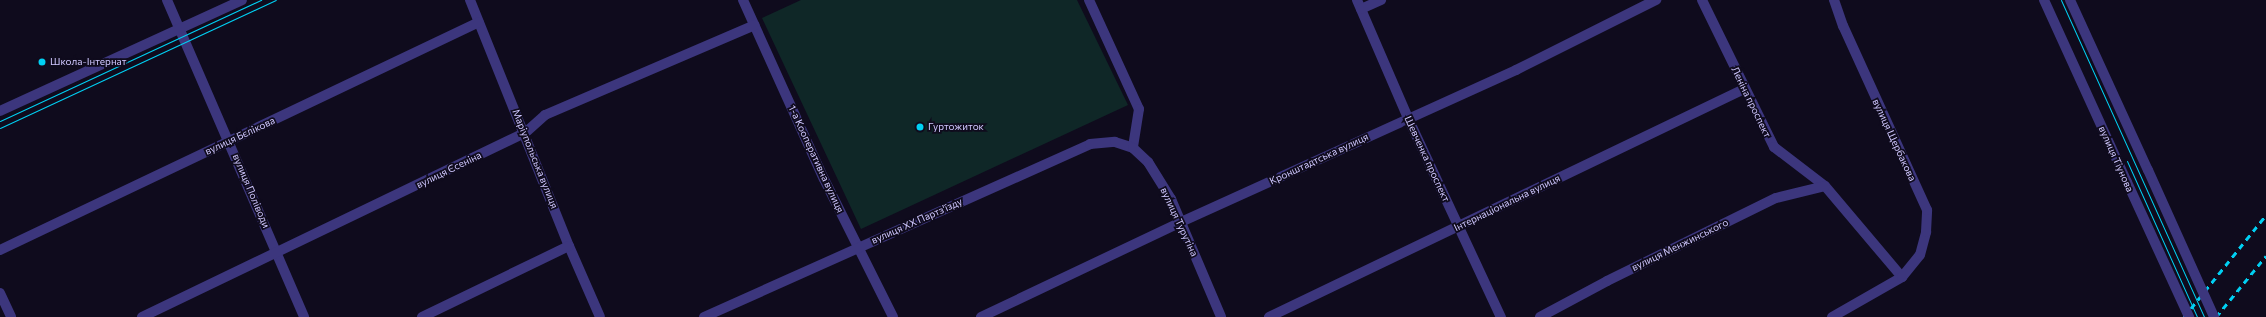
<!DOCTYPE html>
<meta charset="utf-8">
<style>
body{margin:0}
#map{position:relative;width:2266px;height:317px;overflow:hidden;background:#0f0b1d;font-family:Commissioner,sans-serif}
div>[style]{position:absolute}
.green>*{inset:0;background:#0f2727}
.minor>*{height:10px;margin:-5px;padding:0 5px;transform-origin:5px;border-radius:5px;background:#3c367d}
.tertiary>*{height:10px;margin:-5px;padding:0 5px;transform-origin:5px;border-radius:5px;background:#3c367d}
.tram>*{height:1px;margin:-0.5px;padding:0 0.5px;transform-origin:0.5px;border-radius:0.5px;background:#00d0f3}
.rail>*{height:3px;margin-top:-1.5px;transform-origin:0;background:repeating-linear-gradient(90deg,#00d0f3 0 6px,transparent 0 11px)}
.tertiary-bridge>*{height:10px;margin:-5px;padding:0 5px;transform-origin:5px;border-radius:5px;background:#3c367d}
.dots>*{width:11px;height:11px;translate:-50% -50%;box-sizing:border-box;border:2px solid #0f0b1d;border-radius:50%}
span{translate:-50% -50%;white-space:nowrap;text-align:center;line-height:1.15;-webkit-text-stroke:3.5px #0f0b1d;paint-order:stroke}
.poi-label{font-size:10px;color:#d0c8ff}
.left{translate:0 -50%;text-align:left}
.street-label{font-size:10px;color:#d0c8ff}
</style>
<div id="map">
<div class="green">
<i style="clip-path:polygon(801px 0,1077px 0,1128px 105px,861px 229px,762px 18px)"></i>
</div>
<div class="minor">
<i style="left:167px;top:0;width:345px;rotate:66.6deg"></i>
<i style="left:470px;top:0;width:265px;rotate:68.1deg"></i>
<i style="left:569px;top:246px;width:77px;rotate:66.4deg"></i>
<i style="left:743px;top:0;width:196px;rotate:65.7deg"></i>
<i style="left:824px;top:179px;width:154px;rotate:63.4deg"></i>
<i style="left:1357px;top:0;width:129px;rotate:66.6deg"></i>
<i style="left:1408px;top:118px;width:220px;rotate:65deg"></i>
<i style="left:1702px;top:0;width:164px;rotate:63.9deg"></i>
<i style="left:1774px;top:147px;width:64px;rotate:37.4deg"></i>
<i style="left:1825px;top:186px;width:119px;rotate:49.8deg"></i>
<i style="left:1361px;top:9px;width:22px;rotate:-24deg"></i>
<i style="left:0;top:111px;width:266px;rotate:-24.6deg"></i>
<i style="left:0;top:250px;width:530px;rotate:-25.45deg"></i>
<i style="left:0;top:293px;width:26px;rotate:65deg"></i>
<i style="left:142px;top:317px;width:425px;rotate:-25.7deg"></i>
<i style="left:525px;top:133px;width:27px;rotate:-42deg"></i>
<i style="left:545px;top:115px;width:228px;rotate:-23.2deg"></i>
<i style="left:422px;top:317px;width:163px;rotate:-25.8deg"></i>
<i style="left:981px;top:317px;width:221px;rotate:-25.4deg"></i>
<i style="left:1269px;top:317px;width:527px;rotate:-25.64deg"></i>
<i style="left:1540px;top:317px;width:76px;rotate:-28.2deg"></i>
<i style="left:1607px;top:281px;width:188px;rotate:-26.2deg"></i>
<i style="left:1776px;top:198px;width:50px;rotate:-13.8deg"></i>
</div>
<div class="tertiary">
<i style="left:1089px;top:0;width:120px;rotate:65.4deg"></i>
<i style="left:1139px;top:109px;width:39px;rotate:99deg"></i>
<i style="left:2044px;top:0;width:200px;rotate:65.5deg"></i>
<i style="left:2070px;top:0;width:187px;rotate:65.4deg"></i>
<i style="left:1181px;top:222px;width:368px;rotate:-24.4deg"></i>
<i style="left:1516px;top:70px;width:157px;rotate:-26.6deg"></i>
<i style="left:704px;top:317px;width:423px;rotate:-24.1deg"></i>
<i style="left:1090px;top:144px;width:25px;rotate:-5deg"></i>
<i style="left:1115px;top:142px;width:19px;rotate:18deg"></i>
<i style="left:1133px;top:148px;width:21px;rotate:43deg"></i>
<i style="left:1148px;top:162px;width:44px;rotate:58.1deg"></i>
<i style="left:1171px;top:199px;width:128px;rotate:67deg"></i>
<i style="left:1832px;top:317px;width:81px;rotate:-29.7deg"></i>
<i style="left:1902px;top:277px;width:28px;rotate:-51deg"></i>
<i style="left:1920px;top:255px;width:24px;rotate:-75deg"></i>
<i style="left:1926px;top:232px;width:22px;rotate:-87deg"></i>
<i style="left:1927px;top:210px;width:202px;rotate:-114.5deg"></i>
<i style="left:1843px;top:26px;width:28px;rotate:-109deg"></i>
</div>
<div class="tram">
<i style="left:2061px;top:0;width:348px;rotate:65.7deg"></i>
<i style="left:0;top:121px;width:288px;rotate:-24.9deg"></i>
<i style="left:0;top:128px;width:304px;rotate:-24.9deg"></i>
<i style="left:2127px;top:161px;width:171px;rotate:65.8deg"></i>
</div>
<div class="rail">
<i style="left:2184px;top:317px;width:131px;rotate:-51.2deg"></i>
<i style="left:2216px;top:317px;width:79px;rotate:-50.7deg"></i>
</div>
<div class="tertiary-bridge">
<i style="left:2148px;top:170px;width:161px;rotate:65.8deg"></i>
<i style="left:2127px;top:182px;width:149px;rotate:65.3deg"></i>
</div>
<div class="dots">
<i style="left:42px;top:62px;background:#00d0f3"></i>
<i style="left:920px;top:127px;background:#00d0f3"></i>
</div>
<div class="poi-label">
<span class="left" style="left:50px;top:62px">Школа-Інтернат</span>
<span class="left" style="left:928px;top:127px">Гуртожиток</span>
</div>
<div class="street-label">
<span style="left:1751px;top:102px;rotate:64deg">Леніна проспект</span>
<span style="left:240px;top:136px;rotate:-25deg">вулиця Бєлікова</span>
<span style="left:1894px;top:140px;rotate:65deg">вулиця Щербакова</span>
<span style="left:535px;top:159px;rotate:68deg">Маріупольська вулиця</span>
<span style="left:816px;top:159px;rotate:65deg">1-а Кооперативна вулиця</span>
<span style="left:1319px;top:159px;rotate:-25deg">Кронштадтська вулиця</span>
<span style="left:1427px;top:159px;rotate:65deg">Шевченка проспект</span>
<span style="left:2116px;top:159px;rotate:66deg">вулиця Тіунова</span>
<span style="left:449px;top:170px;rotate:-26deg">вулиця Єсеніна</span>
<span style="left:251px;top:191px;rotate:67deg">вулиця Поліводи</span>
<span style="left:1507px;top:203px;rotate:-26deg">Інтернаціональна вулиця</span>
<span style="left:917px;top:221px;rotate:-24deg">вулиця XX Партз'їзду</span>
<span style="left:1179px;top:222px;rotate:65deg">вулиця Турутіна</span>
<span style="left:1680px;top:245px;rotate:-26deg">вулиця Менжинського</span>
</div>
</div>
